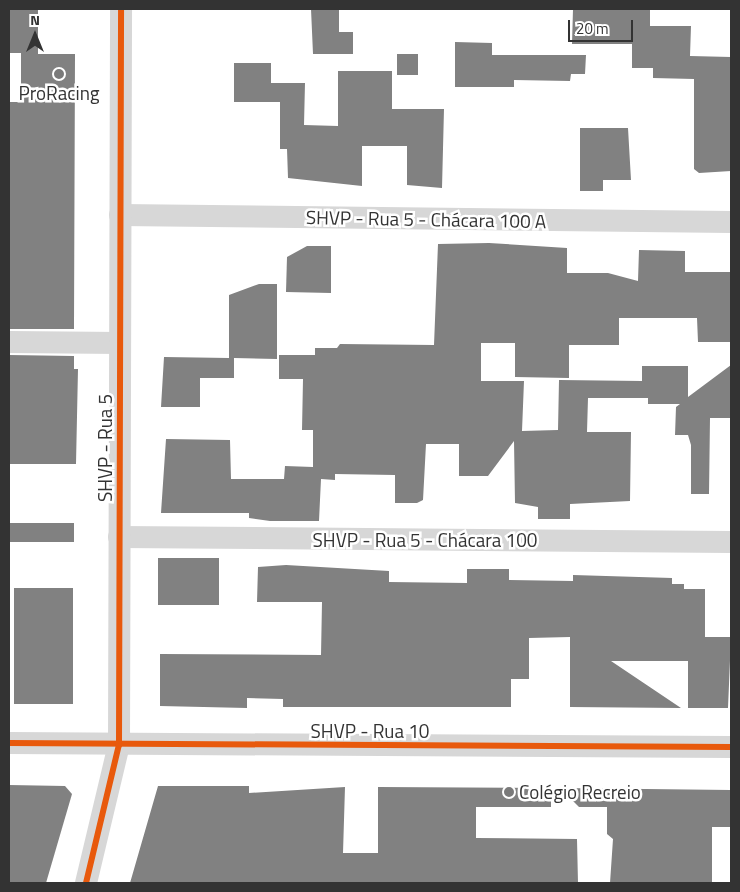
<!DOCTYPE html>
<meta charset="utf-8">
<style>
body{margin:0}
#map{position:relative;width:740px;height:892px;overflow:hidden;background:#fff;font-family:"Titillium Web",sans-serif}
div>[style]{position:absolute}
.building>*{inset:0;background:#818181;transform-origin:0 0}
.minor>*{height:22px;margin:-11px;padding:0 11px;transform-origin:11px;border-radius:11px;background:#d7d7d7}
.cycleway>*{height:6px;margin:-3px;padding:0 3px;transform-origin:3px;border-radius:3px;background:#e8590c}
.dots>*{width:14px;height:14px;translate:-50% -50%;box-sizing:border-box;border:2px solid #fff;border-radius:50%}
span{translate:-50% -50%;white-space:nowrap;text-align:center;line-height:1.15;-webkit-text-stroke:5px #fff;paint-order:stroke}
.poi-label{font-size:19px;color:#333}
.left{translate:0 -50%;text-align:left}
.street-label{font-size:19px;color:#333}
.frame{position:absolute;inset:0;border:10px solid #333;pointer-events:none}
.north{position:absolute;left:10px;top:10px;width:50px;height:50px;-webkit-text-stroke:4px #fff;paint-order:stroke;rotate:0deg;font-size:14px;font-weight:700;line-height:20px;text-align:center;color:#333}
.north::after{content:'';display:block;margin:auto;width:18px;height:22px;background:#333;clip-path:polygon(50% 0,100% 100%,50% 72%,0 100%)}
.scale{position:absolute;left:568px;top:20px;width:65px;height:22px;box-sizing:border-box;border:2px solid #333;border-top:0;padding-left:6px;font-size:15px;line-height:18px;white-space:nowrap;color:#333;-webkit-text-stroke:4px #fff;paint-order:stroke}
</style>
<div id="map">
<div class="building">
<i style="clip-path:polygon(9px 9px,38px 9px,38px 54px,75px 54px,74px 329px,10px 329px,9px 102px,21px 102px,21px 53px,9px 53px)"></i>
<i style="clip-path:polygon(311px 9px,339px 9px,339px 32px,353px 32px,353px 54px,313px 54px)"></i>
<i style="clip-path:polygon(573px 9px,650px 9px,650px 26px,691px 26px,690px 56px,731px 57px,731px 171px,699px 173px,694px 169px,694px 79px,653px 78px,653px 68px,632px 68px,632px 44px,572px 44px)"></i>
<i style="clip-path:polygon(455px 42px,492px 43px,492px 55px,586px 55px,585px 74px,571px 74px,570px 81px,514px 80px,514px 87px,455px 87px)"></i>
<i style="left:397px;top:54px;width:21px;height:21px"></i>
<i style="clip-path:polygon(234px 63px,271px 63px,271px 83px,305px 83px,304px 125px,338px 126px,338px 71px,392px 71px,392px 109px,444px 109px,442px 188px,407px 185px,407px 146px,362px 146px,362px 186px,288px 178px,287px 149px,280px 149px,280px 102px,234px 102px)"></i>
<i style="clip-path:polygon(580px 128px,628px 128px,631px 180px,603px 180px,603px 191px,580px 191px)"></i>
<i style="clip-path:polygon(489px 243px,567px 248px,567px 273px,608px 273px,638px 281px,639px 250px,685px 251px,685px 272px,731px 272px,731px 342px,698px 342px,697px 318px,619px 318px,619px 345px,569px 345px,569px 378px,515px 377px,515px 343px,481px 343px,481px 381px,524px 381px,522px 431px,558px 430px,559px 380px,642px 381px,642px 366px,688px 366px,688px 397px,731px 365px,731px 418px,710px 418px,709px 494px,691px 494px,691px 445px,688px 435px,675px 435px,676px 407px,680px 404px,648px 404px,648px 398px,588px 398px,587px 432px,631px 432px,630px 501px,570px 504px,570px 519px,538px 519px,538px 507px,515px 503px,514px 441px,488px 476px,459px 476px,459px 444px,426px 444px,423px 500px,417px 503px,395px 503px,395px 475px,335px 474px,335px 480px,321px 479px,319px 521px,270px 521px,249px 518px,249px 513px,161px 513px,166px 439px,230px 440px,231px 479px,284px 479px,285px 466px,313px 467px,313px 430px,302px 430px,303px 379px,279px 379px,279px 355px,315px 355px,315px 348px,337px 348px,340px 344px,434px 345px,438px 244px)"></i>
<i style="clip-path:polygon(307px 246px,331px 246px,331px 293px,286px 292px,287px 257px)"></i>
<i style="clip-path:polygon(259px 284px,277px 284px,277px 359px,234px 358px,234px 378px,200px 378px,200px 407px,161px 407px,164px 357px,229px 358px,229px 295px)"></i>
<i style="clip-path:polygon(9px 355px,74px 356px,74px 369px,78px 369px,76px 464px,9px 464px)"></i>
<i style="left:9px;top:523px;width:65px;height:19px"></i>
<i style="left:158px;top:558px;width:61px;height:47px"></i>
<i style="clip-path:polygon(286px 565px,389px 571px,389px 582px,467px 583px,467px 569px,509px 569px,509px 580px,573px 581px,573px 575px,672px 578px,672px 584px,684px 584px,684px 589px,705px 589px,705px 637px,731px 637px,728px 708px,688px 708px,688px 661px,611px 661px,681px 708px,570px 707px,570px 637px,529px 638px,529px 679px,511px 679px,511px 707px,283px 707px,283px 699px,247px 698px,247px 708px,160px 706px,160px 654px,321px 655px,322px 602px,257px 602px,258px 567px)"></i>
<i style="left:14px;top:588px;width:59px;height:116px"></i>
<i style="clip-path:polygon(9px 785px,65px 786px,72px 794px,46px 883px,9px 883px)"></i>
<i style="clip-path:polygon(158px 786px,249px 786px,249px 793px,345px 787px,343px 853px,378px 853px,378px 787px,551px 788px,551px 807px,476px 807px,476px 838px,577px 839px,578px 883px,130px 883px)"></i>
<i style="clip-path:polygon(560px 788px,731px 790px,731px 827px,712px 827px,712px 883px,610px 883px,613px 839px,607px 834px,607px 807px,579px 807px)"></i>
</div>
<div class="minor">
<i style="left:120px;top:215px;width:611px;rotate:0.66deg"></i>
<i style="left:9px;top:342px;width:111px;rotate:0.5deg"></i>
<i style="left:119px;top:537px;width:612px;rotate:0.47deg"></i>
<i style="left:9px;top:743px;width:722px;rotate:0.32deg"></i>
<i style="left:86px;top:883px;width:142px;rotate:-76.6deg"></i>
<i style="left:119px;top:745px;width:736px;rotate:-89.84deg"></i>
</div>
<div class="cycleway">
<i style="left:9px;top:743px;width:722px;rotate:0.32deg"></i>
<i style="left:86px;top:883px;width:142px;rotate:-76.6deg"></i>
<i style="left:119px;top:745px;width:736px;rotate:-89.84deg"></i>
</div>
<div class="dots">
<i style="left:59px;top:74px;background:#7a7a7a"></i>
<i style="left:509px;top:792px;background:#7a7a7a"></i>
</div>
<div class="poi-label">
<span style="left:59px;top:93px">ProRacing</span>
<span class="left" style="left:519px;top:792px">Colégio Recreio</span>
</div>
<div class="street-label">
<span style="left:426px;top:219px;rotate:1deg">SHVP - Rua 5 - Chácara 100 A</span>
<span style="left:105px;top:448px;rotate:-90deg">SHVP - Rua 5</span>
<span style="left:425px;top:540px">SHVP - Rua 5 - Chácara 100</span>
<span style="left:370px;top:731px">SHVP - Rua 10</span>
</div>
<div class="frame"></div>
<div class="north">N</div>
<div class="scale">20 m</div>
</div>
